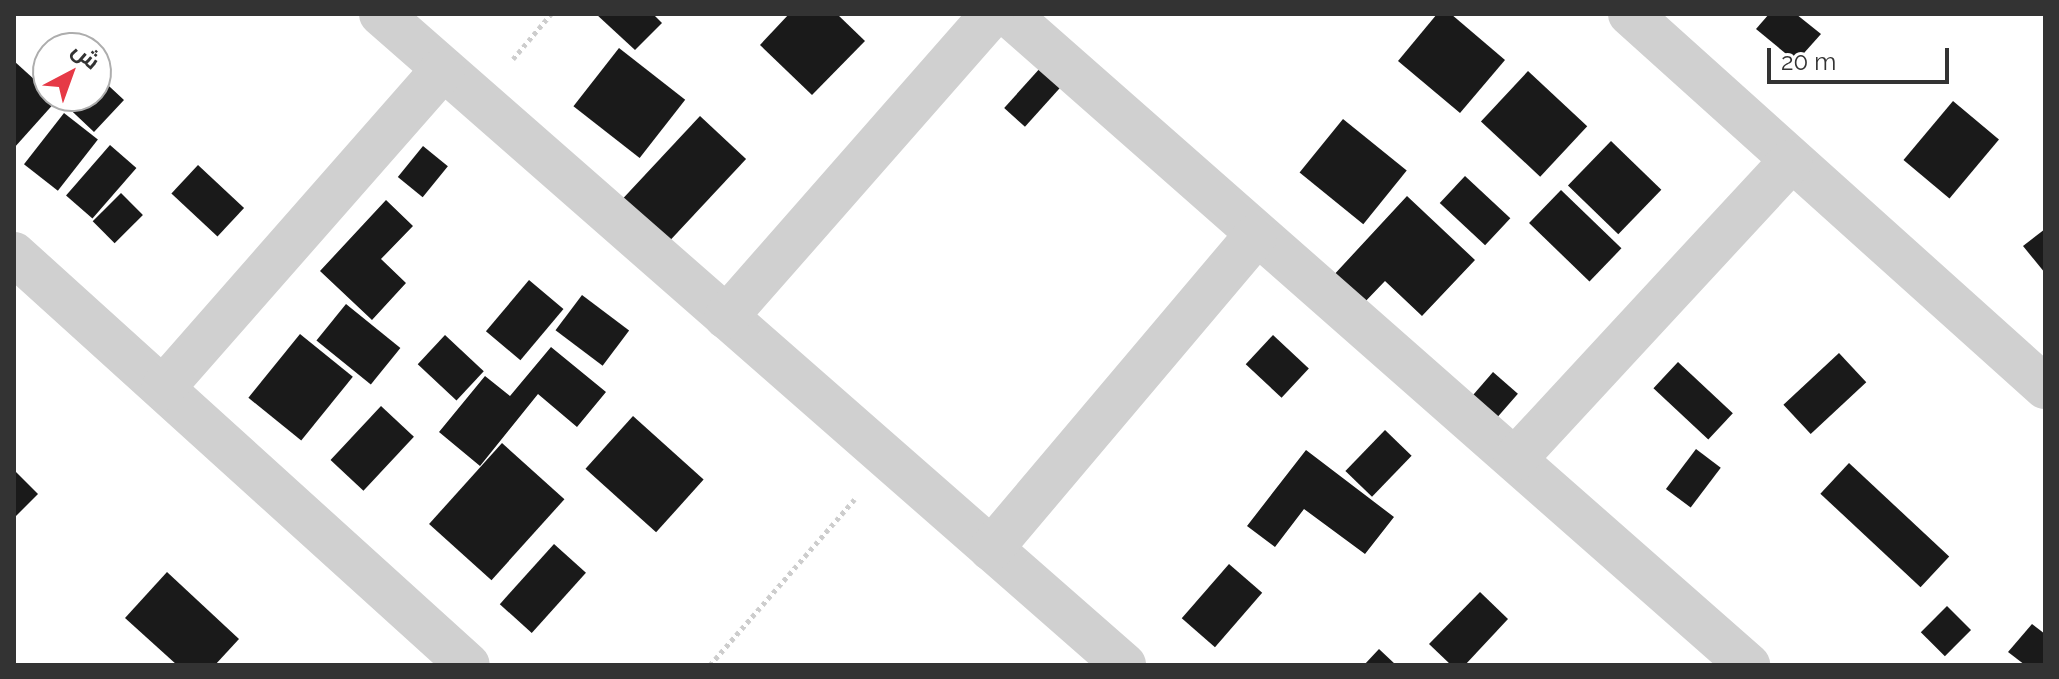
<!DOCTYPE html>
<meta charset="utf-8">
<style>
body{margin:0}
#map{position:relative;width:2059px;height:679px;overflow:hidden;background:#fff;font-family:Raleway,Cairo,sans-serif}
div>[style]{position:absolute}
.building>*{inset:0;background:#1a1a1a;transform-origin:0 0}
.path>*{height:5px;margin-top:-2.5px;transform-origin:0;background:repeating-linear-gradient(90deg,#cdcdcd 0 4px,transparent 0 8px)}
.minor>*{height:44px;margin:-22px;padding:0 22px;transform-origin:22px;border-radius:22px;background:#d0d0d0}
span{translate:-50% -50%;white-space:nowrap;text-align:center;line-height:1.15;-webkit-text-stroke:8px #fff;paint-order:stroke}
.frame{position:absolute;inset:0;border:16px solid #333;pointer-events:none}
.north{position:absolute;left:32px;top:32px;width:80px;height:80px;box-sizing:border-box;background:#fff;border:2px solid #adadad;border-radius:50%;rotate:41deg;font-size:22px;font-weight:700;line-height:32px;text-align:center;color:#333}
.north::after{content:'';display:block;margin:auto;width:28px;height:36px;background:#e63946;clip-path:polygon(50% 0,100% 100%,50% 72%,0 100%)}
.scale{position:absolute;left:1767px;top:48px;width:182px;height:36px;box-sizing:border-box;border:4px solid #333;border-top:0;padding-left:10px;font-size:24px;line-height:28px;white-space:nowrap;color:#333;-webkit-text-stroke:6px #fff;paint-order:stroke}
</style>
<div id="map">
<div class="building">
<i style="clip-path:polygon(596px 14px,653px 14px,662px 23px,635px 50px)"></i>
<i style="clip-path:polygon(789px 14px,837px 14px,865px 41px,812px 95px,760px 45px)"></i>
<i style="clip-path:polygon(1437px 14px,1451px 14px,1505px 60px,1460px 113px,1398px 61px)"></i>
<i style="clip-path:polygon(1769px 14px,1796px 14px,1821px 34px,1796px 62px,1756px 29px)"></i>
<i style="left:619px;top:48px;width:84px;height:74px;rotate:38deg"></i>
<i style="left:1051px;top:56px;width:28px;height:70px;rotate:42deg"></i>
<i style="clip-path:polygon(14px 61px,57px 100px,14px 148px)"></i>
<i style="left:1528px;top:71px;width:81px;height:69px;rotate:43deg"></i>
<i style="clip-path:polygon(96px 74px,124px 100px,94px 132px,58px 98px,96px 96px)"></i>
<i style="left:1953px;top:101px;width:60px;height:77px;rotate:40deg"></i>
<i style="left:64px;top:113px;width:43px;height:65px;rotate:38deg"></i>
<i style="left:700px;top:116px;width:63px;height:115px;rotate:43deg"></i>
<i style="left:1343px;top:119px;width:82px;height:69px;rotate:39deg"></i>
<i style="left:1611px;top:141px;width:70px;height:62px;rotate:44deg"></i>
<i style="left:110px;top:145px;width:35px;height:67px;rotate:41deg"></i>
<i style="left:423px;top:146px;width:32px;height:40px;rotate:39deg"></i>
<i style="left:198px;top:165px;width:63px;height:39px;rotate:43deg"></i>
<i style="left:1465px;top:176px;width:62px;height:37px;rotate:43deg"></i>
<i style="left:1561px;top:190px;width:84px;height:46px;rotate:44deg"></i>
<i style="left:121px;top:193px;width:31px;height:40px;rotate:45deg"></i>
<i style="clip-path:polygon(1407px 196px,1475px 260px,1422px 316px,1385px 281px,1361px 306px,1331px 278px)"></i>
<i style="clip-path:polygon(386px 200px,413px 226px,381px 259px,406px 283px,372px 320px,320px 271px)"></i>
<i style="clip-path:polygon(2045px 229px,2045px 273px,2023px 246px)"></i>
<i style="left:529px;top:280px;width:45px;height:67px;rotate:40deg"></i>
<i style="left:582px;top:295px;width:59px;height:44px;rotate:37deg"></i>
<i style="left:346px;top:304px;width:70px;height:47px;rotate:39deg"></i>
<i style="left:300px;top:334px;width:68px;height:82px;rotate:39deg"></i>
<i style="left:445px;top:335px;width:53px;height:40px;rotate:43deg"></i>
<i style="left:1273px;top:335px;width:49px;height:40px;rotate:43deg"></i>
<i style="clip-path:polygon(551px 347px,606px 392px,577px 427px,538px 394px,480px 466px,439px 432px,485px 376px,510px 396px)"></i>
<i style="left:1839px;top:353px;width:40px;height:76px;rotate:47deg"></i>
<i style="left:1678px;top:362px;width:75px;height:36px;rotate:43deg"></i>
<i style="left:1493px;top:372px;width:33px;height:36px;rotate:41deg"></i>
<i style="left:381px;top:406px;width:45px;height:74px;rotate:43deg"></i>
<i style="left:633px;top:416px;width:95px;height:71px;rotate:42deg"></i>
<i style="left:1385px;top:430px;width:37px;height:57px;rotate:44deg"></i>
<i style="left:502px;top:443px;width:84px;height:109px;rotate:42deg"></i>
<i style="left:1696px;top:449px;width:31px;height:50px;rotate:37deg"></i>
<i style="clip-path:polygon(1306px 450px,1394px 517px,1365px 554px,1304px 509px,1275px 547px,1247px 526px)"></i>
<i style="left:1849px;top:463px;width:137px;height:42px;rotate:43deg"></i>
<i style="clip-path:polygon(14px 470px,38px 494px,14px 518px)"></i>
<i style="left:554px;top:544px;width:43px;height:81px;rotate:42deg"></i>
<i style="left:1229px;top:564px;width:44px;height:72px;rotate:41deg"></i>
<i style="clip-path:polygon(167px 572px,239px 639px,215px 665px,177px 665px,125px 618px)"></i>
<i style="clip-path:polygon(1480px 592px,1508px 619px,1465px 665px,1451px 665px,1429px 644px)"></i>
<i style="left:1947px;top:606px;width:34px;height:37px;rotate:45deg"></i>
<i style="clip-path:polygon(2032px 624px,2045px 634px,2045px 665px,2025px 665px,2008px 652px)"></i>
<i style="clip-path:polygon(1379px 649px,1396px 665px,1364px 665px)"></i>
</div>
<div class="path">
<i style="left:513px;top:59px;width:59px;rotate:-49.8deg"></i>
<i style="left:710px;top:665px;width:220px;rotate:-48.9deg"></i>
</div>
<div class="minor">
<i style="left:381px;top:14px;width:988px;rotate:41.22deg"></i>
<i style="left:1008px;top:14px;width:986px;rotate:41.34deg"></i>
<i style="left:1630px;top:14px;width:558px;rotate:41.95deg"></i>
<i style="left:14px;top:254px;width:612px;rotate:42.15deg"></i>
<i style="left:726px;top:317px;width:403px;rotate:-48.7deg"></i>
<i style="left:163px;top:388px;width:424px;rotate:-48.7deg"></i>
<i style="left:1515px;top:459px;width:405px;rotate:-47.2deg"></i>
<i style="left:991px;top:549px;width:409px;rotate:-49.8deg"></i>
</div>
<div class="frame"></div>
<div class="north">ش</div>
<div class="scale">20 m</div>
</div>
